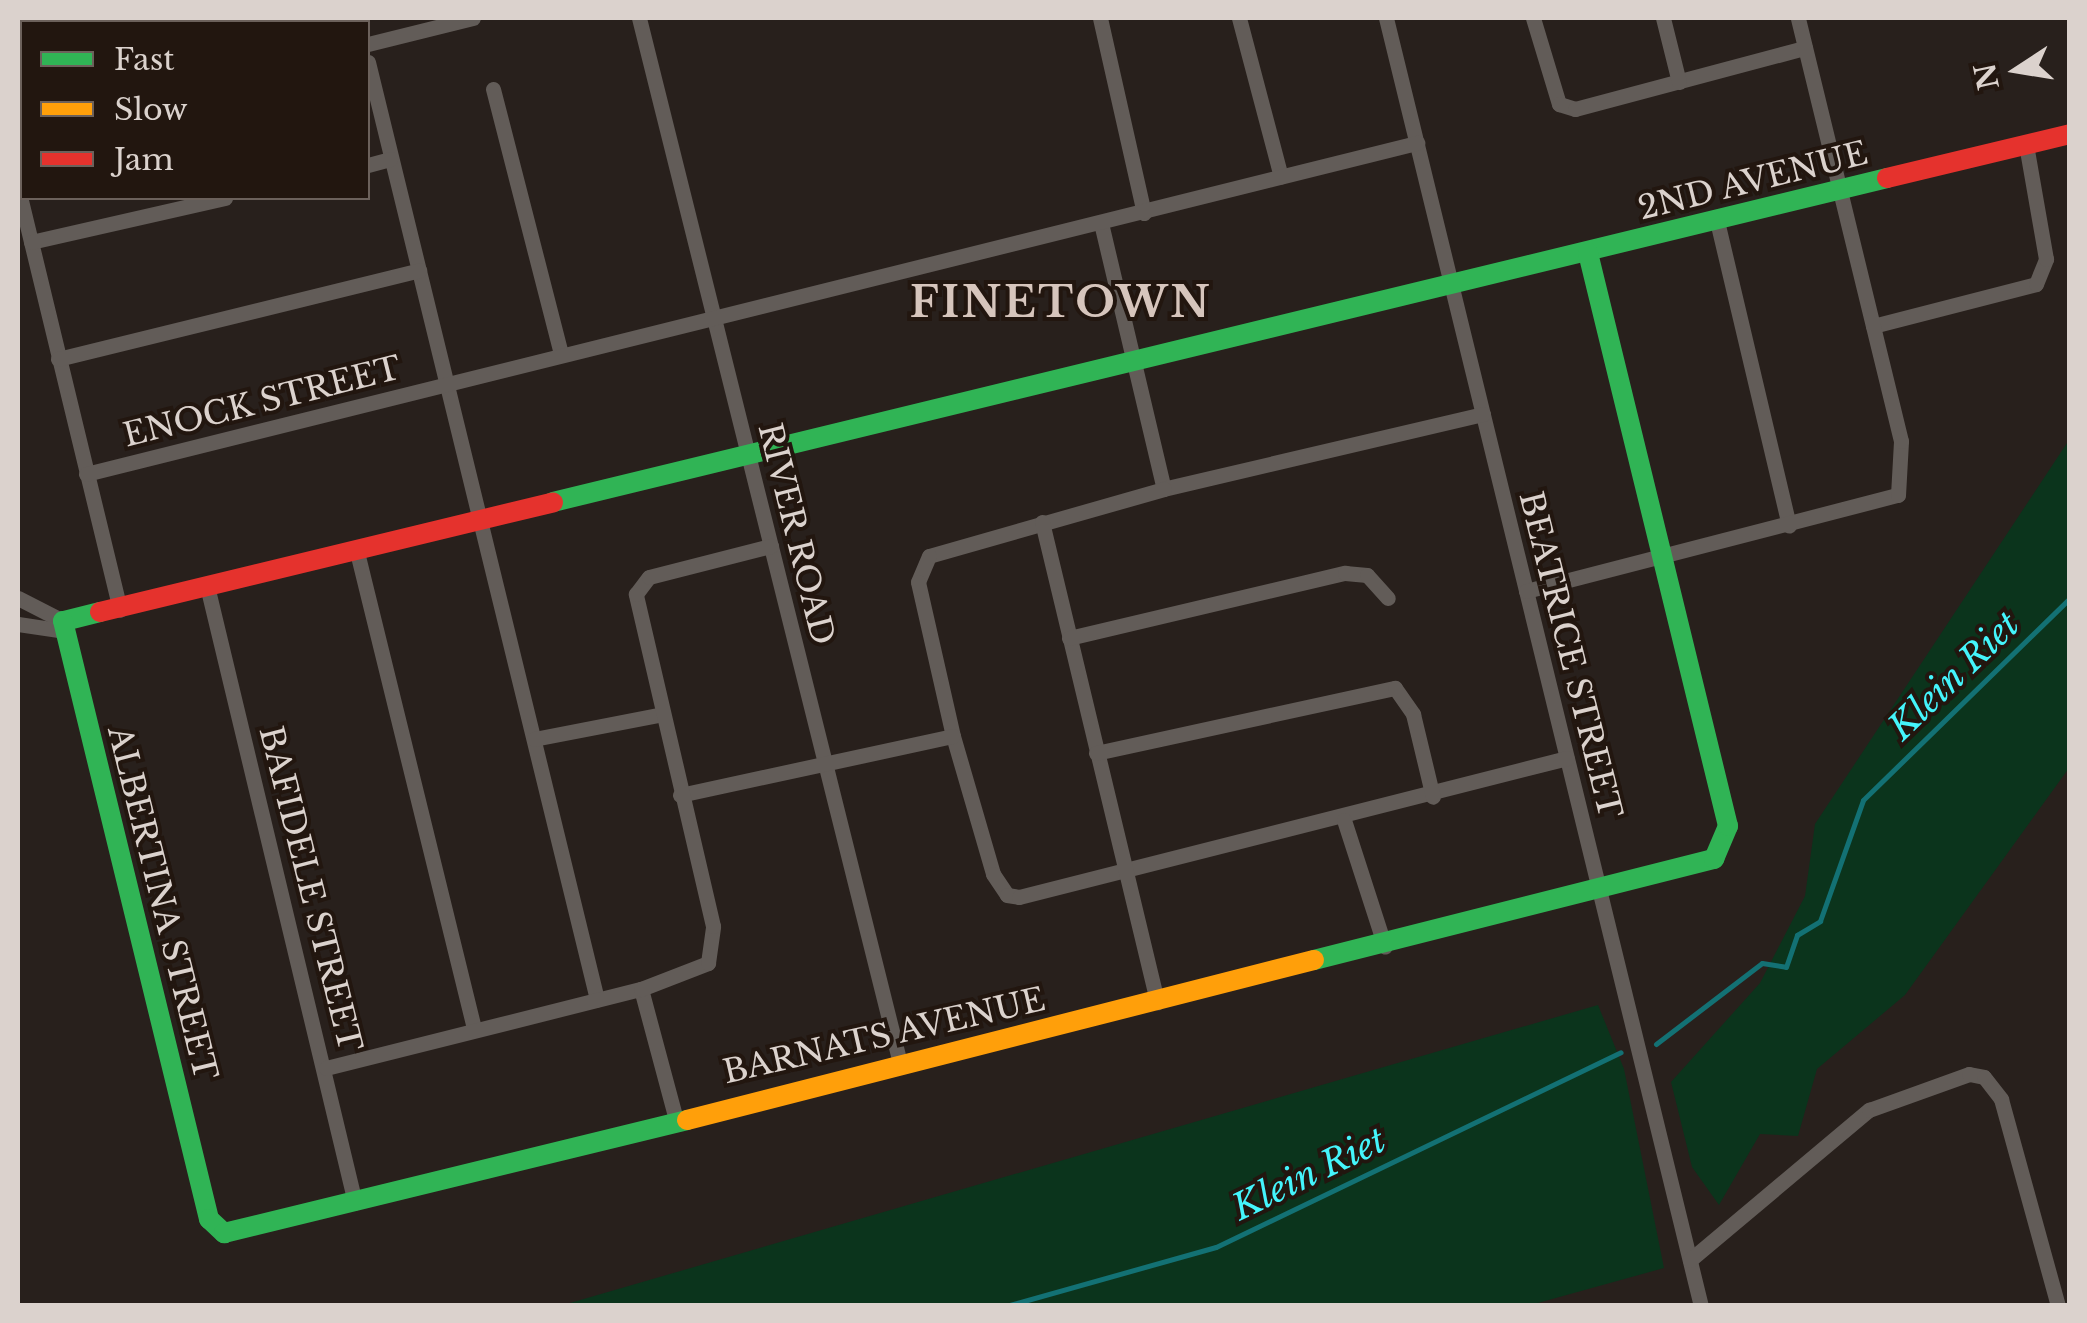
<!DOCTYPE html>
<style>
body{margin:0}
#map{position:relative;width:2087px;height:1323px;overflow:hidden;background:#28201c;font-family:"Libre Baskerville",serif}
div>[style]{position:absolute}
.green>*{inset:0;background:#0b341c}
.stream>*{height:5px;margin:-2.5px;padding:0 2.5px;transform-origin:2.5px;border-radius:2.5px;background:#137174}
.street>*{height:15px;margin:-7.5px;padding:0 7.5px;transform-origin:7.5px;border-radius:7.5px;background:#625c58}
.fast>*{height:20px;margin:-10px;padding:0 10px;transform-origin:10px;border-radius:10px;background:#30b455}
.slow>*{height:20px;margin:-10px;padding:0 10px;transform-origin:10px;border-radius:10px;background:#ff9f0a}
.jam>*{height:20px;margin:-10px;padding:0 10px;transform-origin:10px;border-radius:10px;background:#e5322d}
span{translate:-50% -50%;white-space:nowrap;text-align:center;line-height:1.15;-webkit-text-stroke:8px #22160f;paint-order:stroke}
.street-label{font-size:32px;color:#dbd2cd}
.water-label{font-size:35px;color:#44f4fb;font-style:italic}
.district-label{font-size:42px;color:#d6c5bc;font-weight:700;letter-spacing:2.5px}
.frame{position:absolute;inset:0;border:20px solid #dbd2cd;pointer-events:none}
.legend{position:absolute;left:20px;top:20px;width:350px;height:180px;box-sizing:border-box;background:#22160f;border:2px solid #6c615b;margin:0;padding:12px 18px;list-style:none;font-size:30px;color:#dbd2cd}
.legend li{display:flex;align-items:center;gap:20px;height:50px}
.legend b{width:50px;border:2px solid #6c615b}
.north{position:absolute;left:1967px;top:20px;width:100px;height:100px;-webkit-text-stroke:8px #22160f;paint-order:stroke;rotate:258deg;font-size:28px;font-weight:700;line-height:40px;text-align:center;color:#dbd2cd}
.north::after{content:'';display:block;margin:auto;width:35px;height:45px;background:#dbd2cd;clip-path:polygon(50% 0,100% 100%,50% 72%,0 100%)}
</style>
<div id="map">
<div class="green">
<i style="clip-path:polygon(2069px 440px,2069px 768px,1905px 995px,1817px 1069px,1798px 1136px,1760px 1134px,1719px 1205px,1692px 1167px,1671px 1082px,1760px 983px,1805px 896px,1815px 824px)"></i>
<i style="clip-path:polygon(1598px 1005px,1624px 1069px,1664px 1268px,1527px 1306px,563px 1305px)"></i>
</div>
<div class="stream">
<i style="left:1656px;top:1044px;width:133px;rotate:-37.4deg"></i>
<i style="left:1762px;top:963px;width:24px;rotate:9deg"></i>
<i style="left:1786px;top:967px;width:34px;rotate:-71deg"></i>
<i style="left:1797px;top:935px;width:27px;rotate:-31deg"></i>
<i style="left:1820px;top:921px;width:128px;rotate:-70.4deg"></i>
<i style="left:1863px;top:800px;width:289px;rotate:-44.3deg"></i>
<i style="left:1006px;top:1306px;width:218px;rotate:-15.7deg"></i>
<i style="left:1216px;top:1247px;width:449px;rotate:-25.7deg"></i>
</div>
<div class="street">
<i style="left:357px;top:18px;width:4px;rotate:76deg"></i>
<i style="left:639px;top:18px;width:1077px;rotate:75.98deg"></i>
<i style="left:1100px;top:18px;width:200px;rotate:77.3deg"></i>
<i style="left:1239px;top:18px;width:164px;rotate:75.2deg"></i>
<i style="left:1386px;top:18px;width:1326px;rotate:76.26deg"></i>
<i style="left:1533px;top:18px;width:90px;rotate:73.2deg"></i>
<i style="left:1559px;top:104px;width:17px;rotate:17deg"></i>
<i style="left:1575px;top:109px;width:238px;rotate:-14.9deg"></i>
<i style="left:1663px;top:18px;width:66px;rotate:76deg"></i>
<i style="left:368px;top:44px;width:108px;rotate:-13.9deg"></i>
<i style="left:368px;top:62px;width:965px;rotate:76.27deg"></i>
<i style="left:493px;top:89px;width:274px;rotate:75.6deg"></i>
<i style="left:18px;top:127px;width:4px;rotate:-14deg"></i>
<i style="left:368px;top:165px;width:23px;rotate:-15deg"></i>
<i style="left:18px;top:188px;width:434px;rotate:76.4deg"></i>
<i style="left:1717px;top:221px;width:313px;rotate:76.7deg"></i>
<i style="left:1101px;top:223px;width:273px;rotate:76.7deg"></i>
<i style="left:31px;top:242px;width:199px;rotate:-12.8deg"></i>
<i style="left:1873px;top:326px;width:168px;rotate:-14.4deg"></i>
<i style="left:2036px;top:284px;width:27px;rotate:-68deg"></i>
<i style="left:2046px;top:259px;width:117px;rotate:-99.9deg"></i>
<i style="left:58px;top:359px;width:372px;rotate:-13.8deg"></i>
<i style="left:1483px;top:414px;width:328px;rotate:166.8deg"></i>
<i style="left:1164px;top:489px;width:244px;rotate:164.1deg"></i>
<i style="left:929px;top:556px;width:28px;rotate:113deg"></i>
<i style="left:918px;top:582px;width:158px;rotate:77.2deg"></i>
<i style="left:953px;top:736px;width:144px;rotate:73.8deg"></i>
<i style="left:993px;top:874px;width:25px;rotate:56deg"></i>
<i style="left:1007px;top:895px;width:12px;rotate:9deg"></i>
<i style="left:1019px;top:897px;width:565px;rotate:-14.23deg"></i>
<i style="left:86px;top:474px;width:1372px;rotate:-13.97deg"></i>
<i style="left:1042px;top:522px;width:494px;rotate:76.5deg"></i>
<i style="left:357px;top:552px;width:491px;rotate:76.2deg"></i>
<i style="left:208px;top:590px;width:630px;rotate:76.51deg"></i>
<i style="left:1526px;top:591px;width:384px;rotate:-14.5deg"></i>
<i style="left:1898px;top:495px;width:54px;rotate:-86.8deg"></i>
<i style="left:1901px;top:441px;width:435px;rotate:-103.7deg"></i>
<i style="left:18px;top:598px;width:51px;rotate:27.1deg"></i>
<i style="left:18px;top:624px;width:48px;rotate:8.5deg"></i>
<i style="left:1069px;top:638px;width:284px;rotate:-13.3deg"></i>
<i style="left:1345px;top:573px;width:22px;rotate:5deg"></i>
<i style="left:1367px;top:575px;width:31px;rotate:48deg"></i>
<i style="left:534px;top:739px;width:127px;rotate:-10.9deg"></i>
<i style="left:1096px;top:753px;width:306px;rotate:-12.3deg"></i>
<i style="left:1395px;top:688px;width:32px;rotate:55deg"></i>
<i style="left:1413px;top:714px;width:85px;rotate:76.5deg"></i>
<i style="left:680px;top:795px;width:279px;rotate:-12.2deg"></i>
<i style="left:1344px;top:820px;width:133px;rotate:72.1deg"></i>
<i style="left:641px;top:989px;width:131px;rotate:75deg"></i>
<i style="left:326px;top:1068px;width:325px;rotate:-14.1deg"></i>
<i style="left:641px;top:989px;width:72px;rotate:-21.2deg"></i>
<i style="left:708px;top:963px;width:37px;rotate:-82deg"></i>
<i style="left:713px;top:926px;width:341px;rotate:-103.1deg"></i>
<i style="left:636px;top:594px;width:21px;rotate:-53deg"></i>
<i style="left:649px;top:577px;width:126px;rotate:-14.3deg"></i>
<i style="left:1690px;top:1260px;width:234px;rotate:-40deg"></i>
<i style="left:1869px;top:1110px;width:106px;rotate:-19.8deg"></i>
<i style="left:1969px;top:1074px;width:15px;rotate:11deg"></i>
<i style="left:1984px;top:1077px;width:28px;rotate:52deg"></i>
<i style="left:2001px;top:1099px;width:215px;rotate:74.6deg"></i>
</div>
<div class="fast">
<i style="left:553px;top:502px;width:1373px;rotate:-13.65deg"></i>
<i style="left:100px;top:612px;width:38px;rotate:166deg"></i>
<i style="left:63px;top:621px;width:616px;rotate:76.28deg"></i>
<i style="left:209px;top:1219px;width:21px;rotate:43deg"></i>
<i style="left:224px;top:1233px;width:477px;rotate:-13.7deg"></i>
<i style="left:1314px;top:960px;width:413px;rotate:-14.2deg"></i>
<i style="left:1714px;top:859px;width:36px;rotate:-67deg"></i>
<i style="left:1728px;top:826px;width:590px;rotate:-103.73deg"></i>
</div>
<div class="slow">
<i style="left:687px;top:1120px;width:647px;rotate:-14.32deg"></i>
</div>
<div class="jam">
<i style="left:1887px;top:178px;width:188px;rotate:-13.5deg"></i>
<i style="left:100px;top:612px;width:466px;rotate:-13.6deg"></i>
</div>
<div class="street-label">
<span style="left:1753px;top:181px;rotate:-14deg">2ND AVENUE</span>
<span style="left:262px;top:402px;rotate:-14deg">ENOCK STREET</span>
<span style="left:796px;top:534px;rotate:76deg">RIVER ROAD</span>
<span style="left:1570px;top:655px;rotate:76deg">BEATRICE STREET</span>
<span style="left:310px;top:889px;rotate:76deg">BAFIDELE STREET</span>
<span style="left:162px;top:903px;rotate:76deg">ALBERTINA STREET</span>
<span style="left:884px;top:1036px;rotate:-13deg">BARNATS AVENUE</span>
</div>
<div class="water-label">
<span style="left:1954px;top:676px;rotate:-44deg">Klein Riet</span>
<span style="left:1309px;top:1174px;rotate:-26deg">Klein Riet</span>
</div>
<div class="district-label">
<span style="left:1061px;top:302px">FINETOWN</span>
</div>
<div class="frame"></div>
<ul class="legend">
<li><b style="height:12px;background:#30b455"></b>Fast</li>
<li><b style="height:12px;background:#ff9f0a"></b>Slow</li>
<li><b style="height:12px;background:#e5322d"></b>Jam</li>
</ul>
<div class="north">N</div>
</div>
